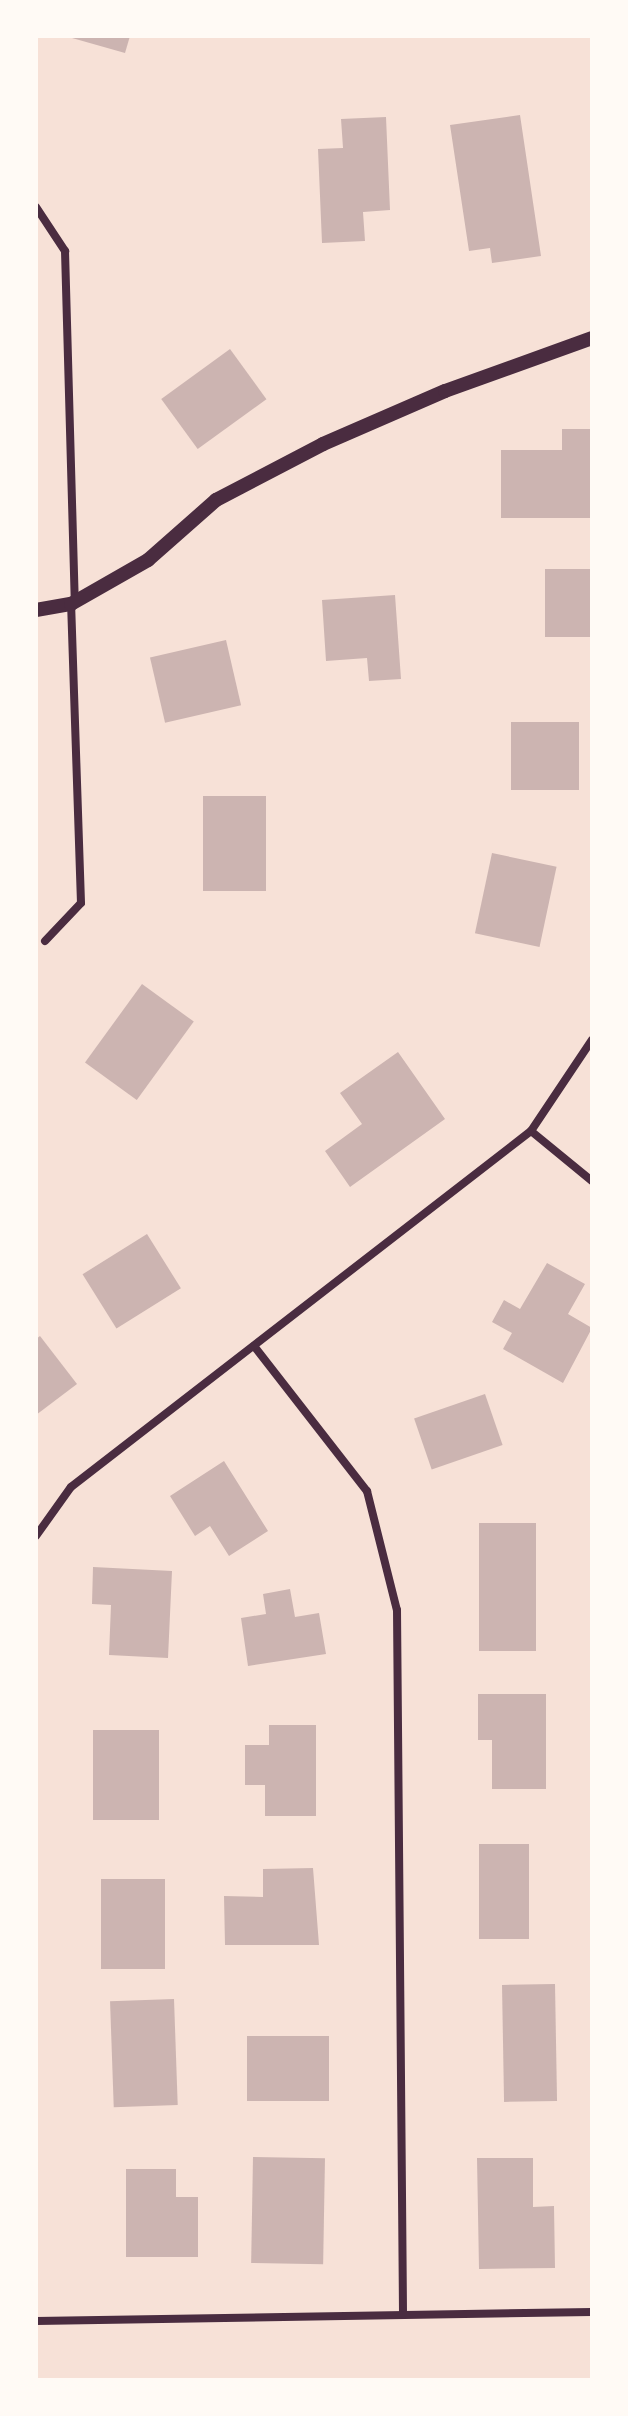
<!DOCTYPE html>
<style>
body{margin:0}
#map{position:relative;width:628px;height:2416px;overflow:hidden;background:#f7e1d7;font-family:"Nunito Sans",sans-serif}
div>[style]{position:absolute}
.building>*{inset:0;background:#ccb4b1;transform-origin:0 0}
.minor>*{height:8px;margin:-4px;padding:0 4px;transform-origin:4px;border-radius:4px;background:#4a2c40}
.tertiary>*{height:14px;margin:-7px;padding:0 7px;transform-origin:7px;border-radius:7px;background:#4a2c40}
span{translate:-50% -50%;white-space:nowrap;text-align:center;line-height:1.15;-webkit-text-stroke:7px #fffaf5;paint-order:stroke}
.frame{position:absolute;inset:0;border:38px solid #fffaf5;pointer-events:none}
</style>
<div id="map">
<div class="building">
<i style="clip-path:polygon(65px 36px,130px 36px,125px 53px)"></i>
<i style="clip-path:polygon(520px 115px,541px 256px,492px 263px,490px 248px,469px 251px,450px 125px)"></i>
<i style="clip-path:polygon(386px 117px,390px 210px,363px 212px,365px 241px,322px 243px,318px 149px,343px 148px,341px 119px)"></i>
<i style="left:230px;top:349px;width:62px;height:85px;rotate:54deg"></i>
<i style="clip-path:polygon(562px 429px,592px 429px,592px 518px,501px 518px,501px 450px,562px 450px)"></i>
<i style="left:545px;top:569px;width:47px;height:68px"></i>
<i style="clip-path:polygon(395px 595px,401px 679px,369px 681px,367px 658px,326px 661px,322px 600px)"></i>
<i style="left:226px;top:640px;width:67px;height:78px;rotate:77deg"></i>
<i style="left:511px;top:722px;width:68px;height:68px"></i>
<i style="left:203px;top:796px;width:63px;height:95px"></i>
<i style="left:492px;top:853px;width:66px;height:82px;rotate:12deg"></i>
<i style="left:142px;top:984px;width:64px;height:97px;rotate:36deg"></i>
<i style="clip-path:polygon(398px 1052px,445px 1119px,350px 1187px,325px 1151px,362px 1124px,340px 1093px)"></i>
<i style="left:147px;top:1234px;width:64px;height:76px;rotate:58deg"></i>
<i style="clip-path:polygon(547px 1263px,585px 1284px,568px 1314px,592px 1328px,563px 1383px,503px 1349px,512px 1333px,492px 1322px,504px 1300px,520px 1309px)"></i>
<i style="clip-path:polygon(40px 1336px,77px 1384px,36px 1415px,36px 1339px)"></i>
<i style="left:485px;top:1394px;width:54px;height:75px;rotate:71deg"></i>
<i style="clip-path:polygon(224px 1461px,268px 1531px,229px 1556px,210px 1526px,195px 1536px,170px 1496px)"></i>
<i style="left:479px;top:1523px;width:57px;height:128px"></i>
<i style="clip-path:polygon(93px 1567px,172px 1571px,168px 1658px,109px 1655px,111px 1605px,92px 1604px)"></i>
<i style="clip-path:polygon(290px 1589px,295px 1617px,319px 1613px,326px 1654px,248px 1666px,241px 1618px,266px 1614px,263px 1594px)"></i>
<i style="clip-path:polygon(478px 1694px,546px 1694px,546px 1789px,492px 1789px,492px 1740px,478px 1740px)"></i>
<i style="clip-path:polygon(269px 1725px,316px 1725px,316px 1816px,265px 1816px,265px 1785px,245px 1785px,245px 1745px,269px 1745px)"></i>
<i style="left:93px;top:1730px;width:66px;height:90px"></i>
<i style="left:479px;top:1844px;width:50px;height:95px"></i>
<i style="clip-path:polygon(313px 1868px,319px 1945px,225px 1945px,224px 1896px,263px 1897px,263px 1869px)"></i>
<i style="left:101px;top:1879px;width:64px;height:90px"></i>
<i style="left:555px;top:1984px;width:117px;height:53px;rotate:89deg"></i>
<i style="left:174px;top:1999px;width:106px;height:64px;rotate:88deg"></i>
<i style="left:247px;top:2036px;width:82px;height:65px"></i>
<i style="left:253px;top:2157px;width:72px;height:106px;rotate:1deg"></i>
<i style="clip-path:polygon(477px 2158px,533px 2158px,533px 2207px,554px 2206px,555px 2268px,479px 2269px)"></i>
<i style="clip-path:polygon(126px 2169px,176px 2169px,176px 2197px,198px 2197px,198px 2257px,126px 2257px)"></i>
</div>
<div class="minor">
<i style="left:36px;top:207px;width:53px;rotate:56.6deg"></i>
<i style="left:65px;top:251px;width:350px;rotate:88.4deg"></i>
<i style="left:45px;top:941px;width:52px;rotate:-46.5deg"></i>
<i style="left:81px;top:903px;width:299px;rotate:-91.9deg"></i>
<i style="left:531px;top:1131px;width:79px;rotate:39.3deg"></i>
<i style="left:254px;top:1346px;width:184px;rotate:52.1deg"></i>
<i style="left:367px;top:1491px;width:123px;rotate:75.9deg"></i>
<i style="left:397px;top:1610px;width:701px;rotate:89.51deg"></i>
<i style="left:36px;top:1536px;width:60px;rotate:-54.5deg"></i>
<i style="left:71px;top:1487px;width:582px;rotate:-37.74deg"></i>
<i style="left:531px;top:1131px;width:110px;rotate:-56.2deg"></i>
<i style="left:36px;top:2321px;width:556px;rotate:-0.93deg"></i>
</div>
<div class="tertiary">
<i style="left:36px;top:610px;width:36px;rotate:-10deg"></i>
<i style="left:71px;top:604px;width:89px;rotate:-29.7deg"></i>
<i style="left:148px;top:560px;width:91px;rotate:-41.4deg"></i>
<i style="left:216px;top:500px;width:121px;rotate:-27.6deg"></i>
<i style="left:323px;top:444px;width:133px;rotate:-23.5deg"></i>
<i style="left:445px;top:391px;width:156px;rotate:-19.8deg"></i>
</div>
<div class="frame"></div>
</div>
